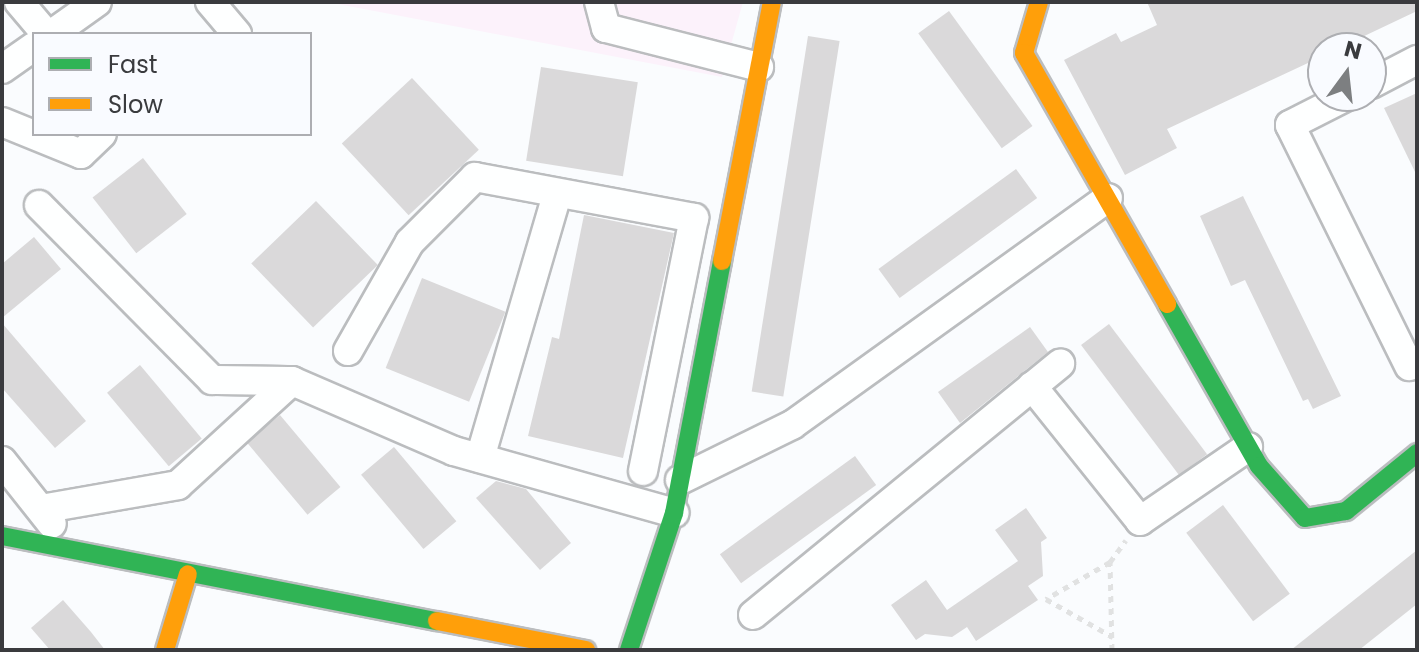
<!DOCTYPE html>
<style>
body{margin:0}
#map{position:relative;width:1419px;height:652px;overflow:hidden;background:#fafcfe;font-family:Poppins,sans-serif}
div>[style]{position:absolute}
.education>*{inset:0;background:#fcf2fb}
.building>*{inset:0;background:#dad9da;transform-origin:0 0}
.path>*{height:5px;margin-top:-2.5px;transform-origin:0;background:repeating-linear-gradient(90deg,#e1e2e2 0 6px,transparent 0 12px)}
.roads{filter:drop-shadow(2px 0 #bbbdbf) drop-shadow(-2px 0 #bbbdbf) drop-shadow(0 2px #bbbdbf) drop-shadow(0 -2px #bbbdbf)}
.street>*{height:28px;margin:-14px;padding:0 14px;transform-origin:14px;border-radius:14px;background:#feffff}
.fast>*{height:18px;margin:-9px;padding:0 9px;transform-origin:9px;border-radius:9px;background:#30b455}
.slow>*{height:18px;margin:-9px;padding:0 9px;transform-origin:9px;border-radius:9px;background:#ff9f0a}
span{translate:-50% -50%;white-space:nowrap;text-align:center;line-height:1.15;-webkit-text-stroke:7px #f9fbff;paint-order:stroke}
.frame{position:absolute;inset:0;border:4px solid #3a3b3e;pointer-events:none}
.legend{position:absolute;left:32px;top:32px;width:280px;height:104px;box-sizing:border-box;background:#f9fbff;border:2px solid #adaeb2;margin:0;padding:10px 14px;list-style:none;font-size:24px;color:#3a3b3e}
.legend li{display:flex;align-items:center;gap:16px;height:40px}
.legend b{width:40px;border:2px solid #adaeb2}
.north{position:absolute;left:1307px;top:32px;width:80px;height:80px;box-sizing:border-box;background:#f9fbff;border:2px solid #adaeb2;border-radius:50%;rotate:15deg;font-size:22px;font-weight:700;line-height:32px;text-align:center;color:#3a3b3e}
.north::after{content:'';display:block;margin:auto;width:28px;height:36px;background:#7d7f81;clip-path:polygon(50% 0,100% 100%,50% 72%,0 100%)}
</style>
<div id="map">
<div class="education">
<i style="clip-path:polygon(327px 2px,743px 2px,722px 77px)"></i>
</div>
<div class="building">
<i style="clip-path:polygon(1147px 2px,1417px 2px,1417px 11px,1339px 48px,1323px 48px,1323px 56px,1167px 129px,1177px 148px,1125px 175px,1064px 60px,1116px 33px,1121px 42px,1157px 25px)"></i>
<i style="left:949px;top:11px;width:142px;height:38px;rotate:54deg"></i>
<i style="left:808px;top:36px;width:32px;height:360px;rotate:9deg"></i>
<i style="left:541px;top:67px;width:98px;height:95px;rotate:9deg"></i>
<i style="left:412px;top:78px;width:98px;height:96px;rotate:47deg"></i>
<i style="clip-path:polygon(1417px 93px,1417px 176px,1384px 108px)"></i>
<i style="left:143px;top:158px;width:71px;height:64px;rotate:52deg"></i>
<i style="left:1016px;top:169px;width:36px;height:170px;rotate:54deg"></i>
<i style="clip-path:polygon(1243px 196px,1341px 396px,1313px 409px,1308px 399px,1303px 401px,1245px 280px,1231px 286px,1200px 216px)"></i>
<i style="left:316px;top:201px;width:89px;height:90px;rotate:46deg"></i>
<i style="clip-path:polygon(584px 215px,674px 233px,623px 458px,528px 436px,552px 337px,559px 339px)"></i>
<i style="clip-path:polygon(34px 237px,61px 269px,2px 318px,2px 264px)"></i>
<i style="left:422px;top:278px;width:90px;height:97px;rotate:22deg"></i>
<i style="clip-path:polygon(2px 323px,86px 421px,55px 448px,2px 388px)"></i>
<i style="left:1109px;top:324px;width:163px;height:35px;rotate:53deg"></i>
<i style="clip-path:polygon(1030px 327px,1048px 352px,960px 423px,938px 392px)"></i>
<i style="left:140px;top:365px;width:96px;height:43px;rotate:50deg"></i>
<i style="left:280px;top:415px;width:94px;height:43px;rotate:50deg"></i>
<i style="left:394px;top:447px;width:97px;height:43px;rotate:50deg"></i>
<i style="left:855px;top:456px;width:36px;height:167px;rotate:54deg"></i>
<i style="clip-path:polygon(496px 481px,526px 489px,571px 543px,540px 570px,476px 498px)"></i>
<i style="left:1223px;top:505px;width:111px;height:46px;rotate:53deg"></i>
<i style="clip-path:polygon(1026px 508px,1047px 538px,1041px 542px,1043px 576px,1028px 586px,1038px 600px,976px 641px,967px 627px,952px 637px,925px 634px,916px 640px,891px 605px,926px 580px,947px 610px,1018px 561px,995px 530px)"></i>
<i style="clip-path:polygon(1417px 550px,1417px 604px,1359px 650px,1291px 650px)"></i>
<i style="clip-path:polygon(63px 600px,91px 632px,105px 650px,50px 650px,31px 628px)"></i>
</div>
<div class="path">
<i style="left:1110px;top:562px;width:74px;rotate:150deg"></i>
<i style="left:1046px;top:599px;width:77px;rotate:29.6deg"></i>
<i style="left:1112px;top:650px;width:88px;rotate:-91.3deg"></i>
<i style="left:1110px;top:562px;width:27px;rotate:-54deg"></i>
</div>
<div class="roads">
<div class="street">
<i style="left:19px;top:2px;width:42px;rotate:49.8deg"></i>
<i style="left:210px;top:2px;width:42px;rotate:49.8deg"></i>
<i style="left:599px;top:2px;width:27px;rotate:75deg"></i>
<i style="left:606px;top:28px;width:158px;rotate:14.3deg"></i>
<i style="left:52px;top:34px;width:55px;rotate:-35.4deg"></i>
<i style="left:2px;top:69px;width:39px;rotate:-35deg"></i>
<i style="left:1371px;top:84px;width:52px;rotate:-27.6deg"></i>
<i style="left:1347px;top:96px;width:64px;rotate:153deg"></i>
<i style="left:1290px;top:125px;width:269px;rotate:63.7deg"></i>
<i style="left:2px;top:122px;width:85px;rotate:22.1deg"></i>
<i style="left:81px;top:154px;width:29px;rotate:-44deg"></i>
<i style="left:39px;top:205px;width:246px;rotate:45.3deg"></i>
<i style="left:212px;top:380px;width:80px;rotate:0.7deg"></i>
<i style="left:348px;top:351px;width:125px;rotate:-60.4deg"></i>
<i style="left:410px;top:242px;width:92px;rotate:-45deg"></i>
<i style="left:475px;top:177px;width:223px;rotate:10.6deg"></i>
<i style="left:694px;top:218px;width:258px;rotate:101.4deg"></i>
<i style="left:1032px;top:386px;width:173px;rotate:51.3deg"></i>
<i style="left:1140px;top:521px;width:131px;rotate:-34.4deg"></i>
<i style="left:480px;top:458px;width:274px;rotate:-73.7deg"></i>
<i style="left:2px;top:461px;width:80px;rotate:51.6deg"></i>
<i style="left:680px;top:480px;width:125px;rotate:-26.2deg"></i>
<i style="left:792px;top:425px;width:389px;rotate:-35.7deg"></i>
<i style="left:41px;top:509px;width:139px;rotate:-9.9deg"></i>
<i style="left:178px;top:485px;width:154px;rotate:-42.4deg"></i>
<i style="left:292px;top:381px;width:176px;rotate:23.4deg"></i>
<i style="left:454px;top:451px;width:229px;rotate:15.7deg"></i>
<i style="left:753px;top:615px;width:397px;rotate:-39.3deg"></i>
</div>
<div class="fast">
<i style="left:1167px;top:304px;width:186px;rotate:60.4deg"></i>
<i style="left:1259px;top:466px;width:69px;rotate:48.5deg"></i>
<i style="left:1305px;top:518px;width:42px;rotate:-9.7deg"></i>
<i style="left:1346px;top:511px;width:92px;rotate:-39.2deg"></i>
<i style="left:2px;top:536px;width:443px;rotate:11.1deg"></i>
<i style="left:629px;top:650px;width:144px;rotate:-71.8deg"></i>
<i style="left:674px;top:513px;width:257px;rotate:-79.2deg"></i>
</div>
<div class="slow">
<i style="left:1039px;top:2px;width:53px;rotate:106.4deg"></i>
<i style="left:1024px;top:53px;width:289px;rotate:60.3deg"></i>
<i style="left:722px;top:261px;width:264px;rotate:-79.1deg"></i>
<i style="left:437px;top:621px;width:152px;rotate:11deg"></i>
<i style="left:165px;top:650px;width:79px;rotate:-73.2deg"></i>
</div>
</div>
<div class="frame"></div>
<ul class="legend">
<li><b style="height:10px;background:#30b455"></b>Fast</li>
<li><b style="height:10px;background:#ff9f0a"></b>Slow</li>
</ul>
<div class="north">N</div>
</div>
